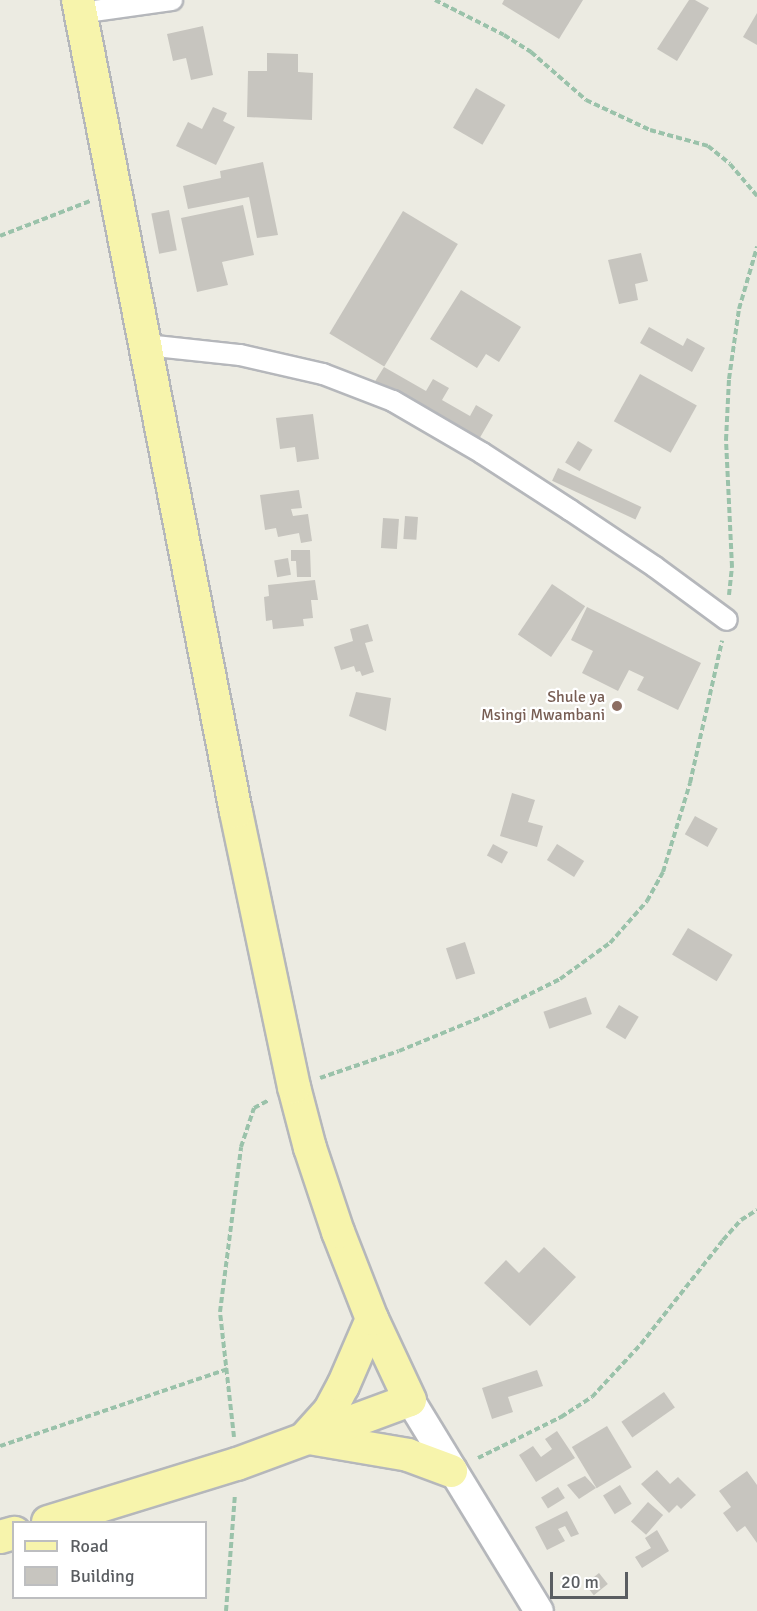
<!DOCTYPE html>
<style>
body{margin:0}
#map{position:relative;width:757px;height:1611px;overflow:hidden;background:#ecebe2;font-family:Signika,sans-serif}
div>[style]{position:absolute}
.building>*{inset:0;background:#c7c5bf;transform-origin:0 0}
.path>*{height:4px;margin-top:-2px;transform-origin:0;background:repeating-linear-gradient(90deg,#9ac2aa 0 6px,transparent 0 9px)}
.roads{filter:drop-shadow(2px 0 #b5b7bb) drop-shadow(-2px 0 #b5b7bb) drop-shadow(0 2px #b5b7bb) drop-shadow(0 -2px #b5b7bb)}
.street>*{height:20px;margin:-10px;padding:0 10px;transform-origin:10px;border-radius:10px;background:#fff}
.secondary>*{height:28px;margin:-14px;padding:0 14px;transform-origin:14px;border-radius:14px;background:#fff}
.primary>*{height:32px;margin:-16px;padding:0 16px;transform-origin:16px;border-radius:16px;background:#f7f4ac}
.dots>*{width:16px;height:16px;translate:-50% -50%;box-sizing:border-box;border:3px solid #fff;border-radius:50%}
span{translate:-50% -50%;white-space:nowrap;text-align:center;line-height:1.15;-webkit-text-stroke:4.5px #fff;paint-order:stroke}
.education-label{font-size:16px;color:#785e54}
.right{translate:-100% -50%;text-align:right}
.legend{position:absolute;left:12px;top:1521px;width:195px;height:78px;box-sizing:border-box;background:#fff;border:2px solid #bdbec0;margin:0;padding:8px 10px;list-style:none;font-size:18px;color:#5a5d61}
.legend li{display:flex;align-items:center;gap:12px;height:30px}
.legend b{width:30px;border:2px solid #bdbec0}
.scale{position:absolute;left:550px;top:1572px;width:78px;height:27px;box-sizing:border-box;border:3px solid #5a5d61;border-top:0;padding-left:8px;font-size:18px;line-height:21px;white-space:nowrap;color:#5a5d61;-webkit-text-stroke:4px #fff;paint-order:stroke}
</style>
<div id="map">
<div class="building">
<i style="clip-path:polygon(504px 0,583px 0,559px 39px,502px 4px)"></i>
<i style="clip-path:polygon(689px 0,695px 0,709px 8px,677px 61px,657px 49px)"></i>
<i style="clip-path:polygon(757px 13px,757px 45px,743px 37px)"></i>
<i style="clip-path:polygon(203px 26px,213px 75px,191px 80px,186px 58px,173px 61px,167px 34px)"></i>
<i style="clip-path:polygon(267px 53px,298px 54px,298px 72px,313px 73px,312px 120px,247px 117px,248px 71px,267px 71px)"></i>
<i style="left:476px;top:88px;width:34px;height:46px;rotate:30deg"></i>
<i style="clip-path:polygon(213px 107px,227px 113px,223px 121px,235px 127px,216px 165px,176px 146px,188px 122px,202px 129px)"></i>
<i style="clip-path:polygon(263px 162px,278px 235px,257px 238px,249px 197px,188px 209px,183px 186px,221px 178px,220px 171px)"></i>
<i style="clip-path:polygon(243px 205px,254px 255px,222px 262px,228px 285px,197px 292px,181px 218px)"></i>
<i style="left:169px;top:210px;width:41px;height:18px;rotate:79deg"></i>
<i style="left:403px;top:211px;width:64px;height:143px;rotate:31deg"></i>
<i style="clip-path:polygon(641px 253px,648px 281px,635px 284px,638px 300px,619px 304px,608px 260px)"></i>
<i style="clip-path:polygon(461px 290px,521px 327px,499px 362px,486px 354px,477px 368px,430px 339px)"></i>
<i style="clip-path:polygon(649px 327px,683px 346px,687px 338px,705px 348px,692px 372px,640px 343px)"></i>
<i style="clip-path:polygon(384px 367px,426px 391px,433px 379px,449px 388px,442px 400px,470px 416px,476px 405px,493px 415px,478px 441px,374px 383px)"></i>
<i style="left:640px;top:374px;width:65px;height:54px;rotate:29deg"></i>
<i style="clip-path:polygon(313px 414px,319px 459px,297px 462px,295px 447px,280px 449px,276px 418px)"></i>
<i style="left:578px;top:441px;width:17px;height:25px;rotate:31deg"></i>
<i style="left:558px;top:468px;width:92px;height:14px;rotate:25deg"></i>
<i style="clip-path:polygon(299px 490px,302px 508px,291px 509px,293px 516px,308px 514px,312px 541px,301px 543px,299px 533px,278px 537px,276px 528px,265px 530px,260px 495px)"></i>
<i style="left:405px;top:516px;width:13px;height:23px;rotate:4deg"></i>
<i style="left:383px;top:518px;width:16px;height:30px;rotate:4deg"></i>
<i style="clip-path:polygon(291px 550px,310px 550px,311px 577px,297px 577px,296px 561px,291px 561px)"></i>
<i style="left:288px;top:558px;width:17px;height:14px;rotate:80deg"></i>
<i style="clip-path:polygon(315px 580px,318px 600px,311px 600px,313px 618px,303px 619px,304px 626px,273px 629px,272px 620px,266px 621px,264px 597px,269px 596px,268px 585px)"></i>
<i style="left:552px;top:584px;width:40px;height:61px;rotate:34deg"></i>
<i style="clip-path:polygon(587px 607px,701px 663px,678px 710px,637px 690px,644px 677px,629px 670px,618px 691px,582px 673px,593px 651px,571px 640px)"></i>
<i style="clip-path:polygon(368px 624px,373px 641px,365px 643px,374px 672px,362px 676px,360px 671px,356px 672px,354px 666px,341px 670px,334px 647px,353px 641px,350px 629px)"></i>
<i style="clip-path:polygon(356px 692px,391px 698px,386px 731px,349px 716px)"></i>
<i style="clip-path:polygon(512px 793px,535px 800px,528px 822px,543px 826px,537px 847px,500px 836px)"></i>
<i style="left:695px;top:816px;width:26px;height:21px;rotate:29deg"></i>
<i style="left:493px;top:844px;width:17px;height:13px;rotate:28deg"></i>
<i style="left:557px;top:844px;width:32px;height:19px;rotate:32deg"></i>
<i style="left:688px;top:928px;width:52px;height:31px;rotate:31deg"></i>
<i style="left:465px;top:942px;width:33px;height:20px;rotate:72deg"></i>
<i style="left:586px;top:997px;width:18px;height:45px;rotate:71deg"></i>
<i style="left:619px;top:1005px;width:23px;height:26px;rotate:31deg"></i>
<i style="clip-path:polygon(544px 1247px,576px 1277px,530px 1326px,484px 1283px,506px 1260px,519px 1273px)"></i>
<i style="clip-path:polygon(537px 1370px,543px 1386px,508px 1397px,513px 1412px,492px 1419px,482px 1388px)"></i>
<i style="left:664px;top:1392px;width:19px;height:52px;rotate:55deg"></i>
<i style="left:607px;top:1426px;width:48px;height:41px;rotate:59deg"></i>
<i style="clip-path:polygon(557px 1431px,575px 1458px,536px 1482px,519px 1455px,533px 1446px,541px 1457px,552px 1449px,545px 1439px)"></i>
<i style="clip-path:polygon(657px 1470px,670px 1484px,678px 1477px,696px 1495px,681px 1509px,677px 1505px,669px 1513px,641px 1484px)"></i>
<i style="clip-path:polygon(747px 1471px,757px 1485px,757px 1543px,745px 1526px,737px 1532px,723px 1513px,731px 1507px,719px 1491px)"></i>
<i style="clip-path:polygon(585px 1476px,596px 1488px,579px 1499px,567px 1485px)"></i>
<i style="left:620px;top:1485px;width:22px;height:20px;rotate:58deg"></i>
<i style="left:558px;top:1487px;width:13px;height:20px;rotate:58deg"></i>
<i style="left:648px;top:1502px;width:20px;height:26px;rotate:41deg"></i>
<i style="clip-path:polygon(567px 1511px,579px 1534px,571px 1537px,565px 1526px,558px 1529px,565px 1541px,547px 1550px,535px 1527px)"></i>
<i style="clip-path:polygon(657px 1530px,669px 1551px,642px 1568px,635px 1557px,651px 1548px,645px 1538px)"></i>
<i style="left:599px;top:1573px;width:14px;height:18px;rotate:51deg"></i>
</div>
<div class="path">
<i style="left:435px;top:0;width:77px;rotate:26.9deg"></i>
<i style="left:504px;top:35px;width:32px;rotate:32deg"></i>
<i style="left:531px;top:52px;width:73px;rotate:41.1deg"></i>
<i style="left:586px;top:100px;width:71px;rotate:25.1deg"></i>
<i style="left:650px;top:130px;width:60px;rotate:15.4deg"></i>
<i style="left:708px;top:146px;width:28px;rotate:39deg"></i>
<i style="left:730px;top:164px;width:42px;rotate:49.8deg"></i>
<i style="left:0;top:236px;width:97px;rotate:-21.3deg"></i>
<i style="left:729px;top:595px;width:28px;rotate:-84deg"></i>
<i style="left:732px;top:567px;width:127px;rotate:-92.7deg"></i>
<i style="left:726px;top:440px;width:61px;rotate:-87.2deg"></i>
<i style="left:729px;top:379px;width:71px;rotate:-81.9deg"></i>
<i style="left:739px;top:309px;width:65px;rotate:-73.8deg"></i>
<i style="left:320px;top:1078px;width:83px;rotate:-18.9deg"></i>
<i style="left:399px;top:1051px;width:97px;rotate:-22.3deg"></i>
<i style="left:489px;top:1014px;width:79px;rotate:-26.2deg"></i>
<i style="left:560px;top:979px;width:62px;rotate:-35.8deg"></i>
<i style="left:610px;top:943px;width:56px;rotate:-48.6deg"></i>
<i style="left:647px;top:901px;width:33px;rotate:-61deg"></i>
<i style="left:663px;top:872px;width:93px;rotate:-73.1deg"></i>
<i style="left:690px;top:783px;width:146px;rotate:-77.3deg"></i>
<i style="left:234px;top:1437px;width:126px;rotate:-96.4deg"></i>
<i style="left:220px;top:1312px;width:166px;rotate:-82.7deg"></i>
<i style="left:241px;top:1147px;width:41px;rotate:-71.6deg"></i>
<i style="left:254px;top:1108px;width:17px;rotate:-28deg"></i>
<i style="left:0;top:1446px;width:240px;rotate:-18.7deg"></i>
<i style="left:478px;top:1458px;width:93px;rotate:-26.3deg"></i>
<i style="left:561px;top:1417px;width:37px;rotate:-33deg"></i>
<i style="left:592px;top:1397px;width:72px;rotate:-47.2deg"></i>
<i style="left:641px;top:1344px;width:132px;rotate:-51.7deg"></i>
<i style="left:723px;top:1240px;width:27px;rotate:-48deg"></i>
<i style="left:741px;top:1220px;width:19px;rotate:-32deg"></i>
<i style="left:226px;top:1611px;width:116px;rotate:-85.6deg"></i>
</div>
<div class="roads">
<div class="street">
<i style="left:80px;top:13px;width:93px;rotate:-8deg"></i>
<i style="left:146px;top:345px;width:95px;rotate:6.1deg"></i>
<i style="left:240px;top:355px;width:85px;rotate:12.9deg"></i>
<i style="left:323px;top:374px;width:75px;rotate:21.1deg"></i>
<i style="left:393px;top:401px;width:103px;rotate:30.3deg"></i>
<i style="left:482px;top:453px;width:105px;rotate:32.9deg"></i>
<i style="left:570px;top:510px;width:102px;rotate:33.8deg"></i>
<i style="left:655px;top:567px;width:89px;rotate:36.4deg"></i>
</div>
<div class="secondary">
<i style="left:410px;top:1400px;width:247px;rotate:58.6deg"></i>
</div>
<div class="primary">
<i style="left:306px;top:1437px;width:36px;rotate:-48deg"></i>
<i style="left:330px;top:1410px;width:27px;rotate:-62deg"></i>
<i style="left:343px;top:1386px;width:73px;rotate:-66.6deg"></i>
<i style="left:309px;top:1438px;width:100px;rotate:9.7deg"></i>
<i style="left:408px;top:1455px;width:46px;rotate:20.4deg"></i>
<i style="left:48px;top:1522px;width:198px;rotate:-17.1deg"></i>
<i style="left:237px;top:1464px;width:184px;rotate:-20.3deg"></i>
<i style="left:410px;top:1400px;width:89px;rotate:-115.1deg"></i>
<i style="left:372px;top:1319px;width:93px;rotate:-111.3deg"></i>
<i style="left:338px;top:1232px;width:89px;rotate:-108.4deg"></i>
<i style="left:310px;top:1148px;width:63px;rotate:-104.7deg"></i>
<i style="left:294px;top:1087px;width:281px;rotate:-101.9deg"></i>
<i style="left:236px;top:812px;width:827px;rotate:-101.01deg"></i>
<i style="left:0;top:1537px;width:15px;rotate:-16deg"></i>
</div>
</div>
<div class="dots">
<i style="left:617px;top:706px;background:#8d6e63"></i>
</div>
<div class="education-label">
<span class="right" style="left:605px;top:706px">Shule ya<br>Msingi Mwambani</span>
</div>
<ul class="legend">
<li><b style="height:8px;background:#f7f4ac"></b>Road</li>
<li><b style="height:16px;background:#c7c5bf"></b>Building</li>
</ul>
<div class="scale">20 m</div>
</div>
